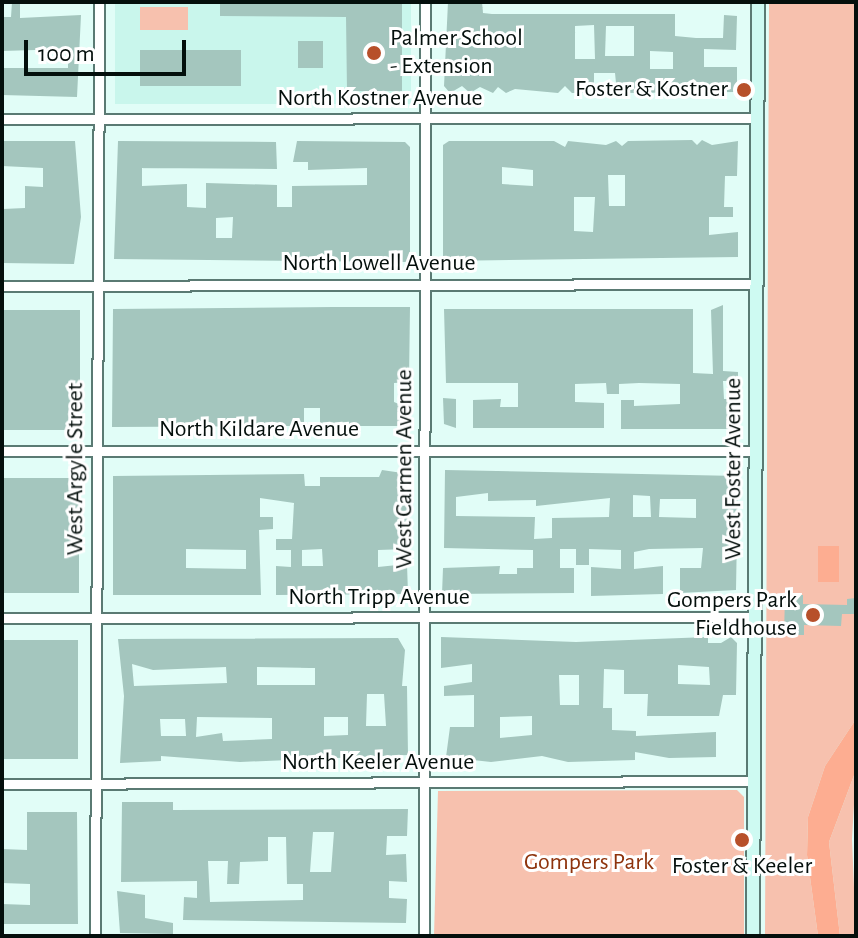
<!DOCTYPE html>
<style>
body{margin:0}
#map{position:relative;width:858px;height:938px;overflow:hidden;background:#e1fdf7;font-family:"Alegreya Sans",sans-serif}
div>[style]{position:absolute}
.built>*{inset:0;background:#c9f6ec;transform-origin:0 0}
.green>*{inset:0;background:#f7c1ae;transform-origin:0 0}
.water>*{inset:0;background:#fdad91;transform-origin:0 0}
.building>*{inset:0;background:#a4c6be;transform-origin:0 0}
.roads{filter:drop-shadow(2px 0 #5a7a73) drop-shadow(-2px 0 #5a7a73) drop-shadow(0 2px #5a7a73) drop-shadow(0 -2px #5a7a73)}
.minor>*{height:9px;margin:-4.5px;padding:0 4.5px;transform-origin:4.5px;border-radius:4.5px;background:#fff}
.secondary>*{height:12px;margin:-6px;padding:0 6px;transform-origin:6px;border-radius:6px;background:#cefaf2}
.dots>*{width:22px;height:22px;translate:-50% -50%;box-sizing:border-box;border:4px solid #fff;border-radius:50%}
span{translate:-50% -50%;white-space:nowrap;text-align:center;line-height:1.15;-webkit-text-stroke:6px #fff;paint-order:stroke}
.poi-label{font-size:24px;color:#040f0c}
.left{translate:0 -50%;text-align:left}
.right{translate:-100% -50%;text-align:right}
.street-label{font-size:24px;color:#040f0c}
.park-label{font-size:24px;color:#8e330c}
.frame{position:absolute;inset:0;border:4px solid #040f0c;pointer-events:none}
.scale{position:absolute;left:24px;top:40px;width:162px;height:36px;box-sizing:border-box;border:4px solid #040f0c;border-top:0;padding-left:10px;font-size:24px;line-height:28px;white-space:nowrap;color:#040f0c;-webkit-text-stroke:6px #fff;paint-order:stroke}
</style>
<div id="map">
<div class="built">
<i style="left:115px;top:2px;width:296px;height:102px"></i>
</div>
<div class="green">
<i style="clip-path:polygon(769px 2px,856px 2px,856px 719px,825px 766px,808px 817px,807px 855px,818px 936px,765px 936px)"></i>
<i style="left:140px;top:7px;width:48px;height:23px"></i>
<i style="clip-path:polygon(856px 770px,852px 839px,856px 936px,840px 936px,829px 842px)"></i>
<i style="clip-path:polygon(737px 790px,744px 797px,744px 936px,434px 936px,438px 791px)"></i>
</div>
<div class="water">
<i style="left:818px;top:546px;width:21px;height:36px"></i>
<i style="clip-path:polygon(856px 719px,856px 770px,829px 842px,840px 936px,818px 936px,807px 855px,808px 817px,825px 766px)"></i>
</div>
<div class="building">
<i style="clip-path:polygon(12px 2px,20px 2px,20px 18px,81px 15px,77px 97px,2px 95px,2px 68px,68px 68px,68px 49px,2px 51px,2px 17px,11px 17px)"></i>
<i style="clip-path:polygon(220px 2px,402px 2px,402px 91px,347px 91px,346px 17px,220px 16px)"></i>
<i style="clip-path:polygon(evenodd,448px 2px,482px 2px,483px 13px,492px 14px,675px 14px,675px 36px,696px 38px,723px 38px,724px 15px,737px 16px,736px 50px,704px 49px,704px 67px,737px 67px,737px 92px,617px 93px,615px 73px,594px 73px,594px 93px,572px 93px,565px 86px,558px 93px,515px 89px,506px 93px,498px 87px,493px 93px,480px 87px,470px 93px,462px 86px,450px 93px,444px 86px,448px 2px,594px 25px,595px 59px,575px 59px,575px 26px,594px 25px,448px 2px,606px 26px,634px 26px,634px 56px,605px 56px,606px 26px,448px 2px,650px 51px,673px 52px,673px 69px,650px 69px,650px 51px)"></i>
<i style="left:298px;top:41px;width:25px;height:27px"></i>
<i style="left:140px;top:50px;width:101px;height:36px"></i>
<i style="clip-path:polygon(evenodd,692px 140px,697px 145px,702px 140px,712px 145px,738px 141px,737px 176px,725px 176px,724px 207px,733px 207px,733px 217px,709px 217px,709px 235px,738px 232px,738px 257px,443px 261px,443px 145px,449px 141px,554px 141px,565px 147px,568px 141px,606px 145px,616px 141px,622px 146px,628px 141px,692px 140px,502px 167px,533px 170px,533px 186px,502px 184px,502px 167px,692px 140px,608px 175px,625px 175px,625px 206px,609px 206px,608px 175px,692px 140px,574px 197px,595px 197px,593px 232px,574px 231px,574px 197px)"></i>
<i style="clip-path:polygon(2px 141px,75px 141px,81px 217px,74px 264px,2px 263px,3px 209px,25px 208px,25px 186px,43px 187px,43px 168px,2px 166px)"></i>
<i style="clip-path:polygon(evenodd,118px 141px,276px 142px,277px 169px,142px 168px,142px 186px,187px 184px,187px 207px,206px 208px,206px 183px,277px 185px,277px 207px,292px 207px,292px 186px,367px 185px,367px 168px,308px 170px,308px 162px,293px 162px,297px 141px,405px 142px,410px 147px,410px 262px,114px 259px,118px 141px,233px 217px,232px 238px,216px 238px,216px 218px,233px 217px)"></i>
<i style="clip-path:polygon(723px 305px,723px 371px,738px 372px,738px 381px,723px 381px,724px 399px,738px 399px,738px 429px,621px 429px,621px 400px,634px 400px,634px 406px,680px 404px,680px 384px,639px 383px,619px 384px,619px 394px,607px 394px,606px 383px,575px 384px,575px 402px,604px 403px,604px 428px,473px 428px,473px 400px,501px 399px,500px 407px,518px 407px,518px 383px,446px 383px,444px 309px,693px 309px,693px 373px,713px 374px,711px 310px)"></i>
<i style="clip-path:polygon(334px 307px,410px 307px,409px 382px,394px 383px,394px 402px,408px 408px,408px 426px,320px 426px,320px 408px,304px 408px,304px 423px,289px 426px,112px 427px,113px 309px)"></i>
<i style="left:2px;top:310px;width:78px;height:120px"></i>
<i style="clip-path:polygon(443px 398px,456px 399px,456px 428px,444px 424px)"></i>
<i style="clip-path:polygon(evenodd,382px 470px,409px 474px,407px 549px,378px 550px,378px 567px,407px 564px,408px 594px,276px 595px,276px 566px,291px 567px,291px 550px,276px 550px,276px 539px,292px 539px,294px 503px,260px 498px,260px 517px,273px 517px,273px 529px,259px 530px,261px 595px,113px 595px,113px 476px,304px 474px,305px 486px,320px 486px,320px 477px,379px 477px,382px 470px,186px 549px,246px 550px,246px 569px,186px 568px,186px 549px,382px 470px,322px 549px,323px 566px,302px 566px,302px 550px,322px 549px)"></i>
<i style="clip-path:polygon(evenodd,445px 470px,738px 476px,736px 590px,680px 593px,680px 568px,701px 568px,703px 548px,649px 549px,634px 552px,634px 569px,663px 566px,663px 594px,591px 596px,591px 567px,621px 569px,621px 550px,589px 549px,589px 565px,576px 565px,576px 549px,560px 549px,560px 568px,574px 568px,574px 593px,442px 594px,443px 568px,500px 566px,499px 574px,517px 574px,517px 568px,533px 568px,533px 550px,444px 548px,445px 470px,488px 493px,488px 501px,536px 500px,536px 506px,610px 498px,609px 517px,552px 518px,552px 538px,534px 539px,535px 517px,456px 516px,456px 497px,488px 493px,445px 470px,633px 495px,650px 496px,651px 517px,633px 517px,633px 495px,445px 470px,660px 499px,696px 499px,696px 518px,659px 517px,660px 499px)"></i>
<i style="left:2px;top:478px;width:77px;height:115px"></i>
<i style="clip-path:polygon(785px 595px,803px 595px,803px 604px,847px 605px,847px 599px,856px 598px,856px 614px,842px 614px,841px 626px,804px 625px,804px 635px,784px 635px)"></i>
<i style="clip-path:polygon(evenodd,441px 637px,576px 642px,708px 637px,708px 643px,721px 643px,731px 637px,737px 643px,736px 695px,723px 695px,719px 716px,647px 716px,648px 694px,624px 694px,624px 670px,604px 669px,603px 708px,612px 708px,612px 730px,636px 731px,636px 736px,716px 732px,716px 757px,669px 758px,635px 752px,635px 760px,568px 762px,542px 756px,491px 762px,446px 757px,450px 727px,474px 727px,474px 695px,444px 696px,444px 686px,472px 682px,472px 664px,441px 668px,441px 637px,678px 665px,709px 667px,710px 685px,678px 684px,678px 665px,441px 637px,559px 675px,579px 675px,579px 705px,560px 705px,559px 675px,441px 637px,532px 716px,532px 735px,500px 738px,500px 717px,532px 716px)"></i>
<i style="clip-path:polygon(evenodd,398px 638px,405px 650px,402px 686px,407px 686px,408px 755px,240px 762px,161px 756px,161px 761px,120px 763px,124px 696px,118px 639px,398px 638px,132px 664px,153px 670px,226px 667px,227px 683px,134px 686px,132px 664px,398px 638px,257px 667px,315px 668px,315px 685px,257px 685px,257px 667px,398px 638px,367px 694px,384px 694px,386px 726px,366px 726px,367px 694px,398px 638px,197px 717px,272px 718px,272px 739px,223px 741px,222px 733px,196px 737px,197px 717px,398px 638px,324px 717px,348px 717px,348px 735px,324px 736px,324px 717px,398px 638px,160px 719px,185px 719px,186px 736px,161px 736px,160px 719px)"></i>
<i style="left:2px;top:640px;width:76px;height:119px"></i>
<i style="clip-path:polygon(evenodd,122px 802px,173px 802px,173px 810px,408px 809px,407px 836px,387px 836px,386px 855px,406px 854px,407px 882px,389px 881px,389px 898px,407px 899px,406px 923px,183px 920px,184px 897px,197px 898px,197px 881px,121px 882px,122px 802px,313px 832px,334px 832px,331px 872px,310px 872px,313px 832px,122px 802px,268px 837px,286px 837px,287px 884px,303px 884px,303px 900px,210px 902px,208px 861px,228px 861px,227px 884px,239px 884px,240px 862px,268px 861px,268px 837px)"></i>
<i style="clip-path:polygon(27px 812px,77px 812px,78px 924px,2px 924px,2px 904px,30px 905px,30px 884px,2px 883px,2px 849px,27px 850px)"></i>
<i style="clip-path:polygon(117px 891px,145px 895px,145px 918px,173px 923px,173px 934px,120px 933px)"></i>
</div>
<div class="roads">
<div class="minor">
<i style="left:2px;top:119px;width:756px;rotate:-0.08deg"></i>
<i style="left:2px;top:286px;width:755px;rotate:-0.15deg"></i>
<i style="left:2px;top:451px;width:754px"></i>
<i style="left:2px;top:618px;width:753px;rotate:-0.08deg"></i>
<i style="left:2px;top:784px;width:753px;rotate:-0.23deg"></i>
<i style="left:95px;top:936px;width:934px;rotate:-89.75deg"></i>
<i style="left:424px;top:936px;width:934px;rotate:-89.94deg"></i>
</div>
<div class="secondary">
<i style="left:753px;top:936px;width:934px;rotate:-89.69deg"></i>
</div>
</div>
<div class="dots">
<i style="left:374px;top:53px;background:#b7502a"></i>
<i style="left:744px;top:90px;background:#b7502a"></i>
<i style="left:813px;top:615px;background:#b7502a"></i>
<i style="left:742px;top:840px;background:#b7502a"></i>
</div>
<div class="poi-label">
<span class="left" style="left:390px;top:53px">Palmer School<br>- Extension</span>
<span class="right" style="left:728px;top:90px">Foster &amp; Kostner</span>
<span class="right" style="left:797px;top:615px">Gompers Park<br>Fieldhouse</span>
<span style="left:742px;top:867px">Foster &amp; Keeler</span>
</div>
<div class="street-label">
<span style="left:380px;top:99px">North Kostner Avenue</span>
<span style="left:379px;top:264px">North Lowell Avenue</span>
<span style="left:259px;top:430px">North Kildare Avenue</span>
<span style="left:76px;top:469px;rotate:-90deg">West Argyle Street</span>
<span style="left:405px;top:469px;rotate:-90deg">West Carmen Avenue</span>
<span style="left:734px;top:469px;rotate:-90deg">West Foster Avenue</span>
<span style="left:379px;top:598px">North Tripp Avenue</span>
<span style="left:378px;top:763px">North Keeler Avenue</span>
</div>
<div class="park-label">
<span style="left:589px;top:863px">Gompers Park</span>
</div>
<div class="frame"></div>
<div class="scale">100 m</div>
</div>
